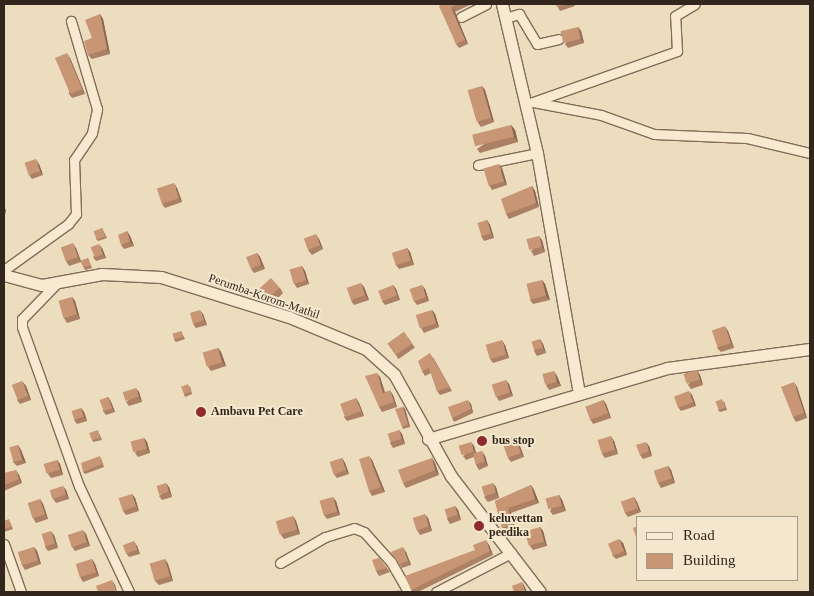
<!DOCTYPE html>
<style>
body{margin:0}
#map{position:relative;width:814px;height:596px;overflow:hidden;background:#ebddbe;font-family:Georgia,serif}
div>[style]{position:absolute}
.roads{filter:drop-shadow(1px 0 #836d58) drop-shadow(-1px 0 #836d58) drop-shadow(0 1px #836d58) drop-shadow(0 -1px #836d58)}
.minor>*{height:9px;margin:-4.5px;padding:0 4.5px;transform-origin:4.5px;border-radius:4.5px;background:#f7ead1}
.tertiary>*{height:11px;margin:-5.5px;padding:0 5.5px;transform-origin:5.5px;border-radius:5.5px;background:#f7ead1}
.wall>*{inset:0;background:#ac8065;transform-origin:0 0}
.shaded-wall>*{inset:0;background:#8c6852}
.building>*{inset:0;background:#c89575;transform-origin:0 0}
.dots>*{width:14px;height:14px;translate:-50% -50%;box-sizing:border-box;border:2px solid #f3e7cd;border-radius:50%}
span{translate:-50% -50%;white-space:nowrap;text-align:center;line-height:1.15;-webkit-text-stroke:4px #f3e7cd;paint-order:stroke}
.street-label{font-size:12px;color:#33261c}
.poi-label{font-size:12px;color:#33261c;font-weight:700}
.left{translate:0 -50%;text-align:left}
.frame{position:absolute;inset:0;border:5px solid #33261c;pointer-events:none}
.legend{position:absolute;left:636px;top:516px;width:162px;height:65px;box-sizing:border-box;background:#f3e7cd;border:1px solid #a69a86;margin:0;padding:6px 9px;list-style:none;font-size:15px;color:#33261c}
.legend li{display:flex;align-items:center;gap:10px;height:25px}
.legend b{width:25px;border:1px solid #a69a86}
</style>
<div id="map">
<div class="roads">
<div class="minor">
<i style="left:461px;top:17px;width:28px;rotate:-27deg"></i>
<i style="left:505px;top:18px;width:15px;rotate:-16deg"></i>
<i style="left:519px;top:14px;width:35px;rotate:59deg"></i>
<i style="left:537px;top:44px;width:22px;rotate:-13deg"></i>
<i style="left:533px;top:102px;width:69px;rotate:10.8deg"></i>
<i style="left:601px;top:115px;width:56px;rotate:19.7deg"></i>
<i style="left:654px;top:134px;width:93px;rotate:2.5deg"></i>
<i style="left:747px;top:138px;width:65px;rotate:13.4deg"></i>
<i style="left:533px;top:102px;width:153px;rotate:-19.5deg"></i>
<i style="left:677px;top:51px;width:35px;rotate:-93deg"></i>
<i style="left:675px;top:16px;width:23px;rotate:-31deg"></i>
<i style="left:478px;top:165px;width:60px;rotate:-11.5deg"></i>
<i style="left:4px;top:270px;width:79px;rotate:-35.7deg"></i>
<i style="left:68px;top:224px;width:13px;rotate:-51deg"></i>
<i style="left:76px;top:214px;width:54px;rotate:-92.1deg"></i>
<i style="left:74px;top:160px;width:32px;rotate:-56deg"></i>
<i style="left:92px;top:133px;width:25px;rotate:-78deg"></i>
<i style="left:97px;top:109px;width:92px;rotate:-106.5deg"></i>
<i style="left:55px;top:285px;width:47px;rotate:134.1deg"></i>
<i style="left:22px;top:319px;width:8px;rotate:90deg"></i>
<i style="left:22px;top:327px;width:169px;rotate:70.3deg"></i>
<i style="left:79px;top:486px;width:117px;rotate:64.7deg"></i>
<i style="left:4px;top:544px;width:51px;rotate:70.5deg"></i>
<i style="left:280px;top:563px;width:52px;rotate:-30deg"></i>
<i style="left:325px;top:537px;width:30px;rotate:-17deg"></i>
<i style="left:354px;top:528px;width:11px;rotate:22deg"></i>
<i style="left:364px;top:532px;width:40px;rotate:48deg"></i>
<i style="left:391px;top:562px;width:34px;rotate:60deg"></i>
<i style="left:436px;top:592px;width:85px;rotate:-27.5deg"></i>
</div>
<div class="tertiary">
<i style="left:502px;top:4px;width:153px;rotate:76.8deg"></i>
<i style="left:537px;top:153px;width:244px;rotate:80.1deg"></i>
<i style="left:4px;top:275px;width:39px;rotate:15deg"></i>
<i style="left:42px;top:285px;width:61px;rotate:-10.4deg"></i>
<i style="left:102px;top:274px;width:59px;rotate:2.9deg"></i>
<i style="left:161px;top:277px;width:134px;rotate:17.4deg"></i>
<i style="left:289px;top:317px;width:83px;rotate:22.6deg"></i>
<i style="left:366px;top:349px;width:38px;rotate:42deg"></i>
<i style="left:394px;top:374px;width:117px;rotate:60.8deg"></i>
<i style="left:451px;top:476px;width:146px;rotate:52.5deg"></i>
<i style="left:428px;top:439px;width:249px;rotate:-16.5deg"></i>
<i style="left:667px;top:368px;width:144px;rotate:-7.6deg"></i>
</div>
</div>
<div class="wall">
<i style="clip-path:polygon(442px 4px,472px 4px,455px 12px,468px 44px,459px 48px,456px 44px)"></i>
<i style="clip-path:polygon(556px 4px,574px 4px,575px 6px,560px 11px)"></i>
<i style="clip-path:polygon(100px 14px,103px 19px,110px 54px,92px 59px,88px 55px,92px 38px)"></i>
<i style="clip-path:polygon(578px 27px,581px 31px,584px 43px,568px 48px,565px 44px)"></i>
<i style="clip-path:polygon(70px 58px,85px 94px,72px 98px,69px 94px)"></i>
<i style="clip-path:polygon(482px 86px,485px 90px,494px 122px,481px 127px,478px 123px)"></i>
<i style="clip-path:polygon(511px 125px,515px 130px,518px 142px,480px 153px,477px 149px)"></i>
<i style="clip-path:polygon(39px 164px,43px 175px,32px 179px,29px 175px)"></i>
<i style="clip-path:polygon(502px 168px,507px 185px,492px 190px,489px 185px)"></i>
<i style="clip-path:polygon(532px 186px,535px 191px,539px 207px,509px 219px,506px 214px)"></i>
<i style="clip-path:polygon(177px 188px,182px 202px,165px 208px,162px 204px)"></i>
<i style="clip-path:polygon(487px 220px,490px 225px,494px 238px,484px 241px,481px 236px)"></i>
<i style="clip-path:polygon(102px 228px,107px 238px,98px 241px,96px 239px)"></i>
<i style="clip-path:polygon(127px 231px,130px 236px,134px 246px,124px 249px,121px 245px)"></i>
<i style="clip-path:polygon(319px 239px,323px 249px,312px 255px,308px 250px)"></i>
<i style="clip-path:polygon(542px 240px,545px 252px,534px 256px,531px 251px)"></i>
<i style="clip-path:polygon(76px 248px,81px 261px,88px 258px,92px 268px,85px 270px,81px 262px,69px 266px,66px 261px)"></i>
<i style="clip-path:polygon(102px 248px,106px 258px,96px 261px,93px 257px)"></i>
<i style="clip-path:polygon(407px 248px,410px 252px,414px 265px,399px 269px,396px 265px)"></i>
<i style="clip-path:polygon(257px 253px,260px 257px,265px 269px,254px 273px,251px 269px)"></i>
<i style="clip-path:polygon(302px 266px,305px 271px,309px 284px,297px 288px,294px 283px)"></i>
<i style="clip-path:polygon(542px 280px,545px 284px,550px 300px,533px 304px,530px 300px)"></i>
<i style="clip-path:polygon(393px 285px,396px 289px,400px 300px,385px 305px,382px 301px)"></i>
<i style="clip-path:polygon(364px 287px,369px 300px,354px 305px,351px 301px)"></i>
<i style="clip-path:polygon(280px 288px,283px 293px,273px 303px,260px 289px)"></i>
<i style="clip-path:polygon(425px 289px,429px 301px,417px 305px,414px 301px)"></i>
<i style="clip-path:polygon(72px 297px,75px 301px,80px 319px,67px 323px,64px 318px)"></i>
<i style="clip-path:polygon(432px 310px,435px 314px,439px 327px,424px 333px,421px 328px)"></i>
<i style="clip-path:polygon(203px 314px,207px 325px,196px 328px,193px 324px)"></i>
<i style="clip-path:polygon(181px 331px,185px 339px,176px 342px,174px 340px)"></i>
<i style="clip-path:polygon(728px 331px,734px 348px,721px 352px,717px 348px)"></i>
<i style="left:404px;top:332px;width:19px;height:20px;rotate:55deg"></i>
<i style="clip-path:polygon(540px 339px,543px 344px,546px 353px,537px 356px,534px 351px)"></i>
<i style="clip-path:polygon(505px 345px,509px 358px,493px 363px,490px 359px)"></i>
<i style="clip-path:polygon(218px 348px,221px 352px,226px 366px,211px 371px,208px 367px)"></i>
<i style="clip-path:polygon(433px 357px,452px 391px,440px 395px,437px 391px,431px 373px,425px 376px,422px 371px)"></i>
<i style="clip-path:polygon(697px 370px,700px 375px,703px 385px,691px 389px,688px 385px)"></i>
<i style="clip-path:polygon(557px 376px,561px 386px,549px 390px,546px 385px)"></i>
<i style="clip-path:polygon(380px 377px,385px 392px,393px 395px,397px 407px,382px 412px,379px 407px)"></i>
<i style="clip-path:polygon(509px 384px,513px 396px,499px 401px,496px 396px)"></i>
<i style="clip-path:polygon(26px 386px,31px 400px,20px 404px,17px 400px)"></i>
<i style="clip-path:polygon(190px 386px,192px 394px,185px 397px,184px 394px)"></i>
<i style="clip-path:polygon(797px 387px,807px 418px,796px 422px,793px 417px)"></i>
<i style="clip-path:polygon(139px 392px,142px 402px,129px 406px,126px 402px)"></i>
<i style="clip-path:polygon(692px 395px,696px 406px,681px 411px,678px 407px)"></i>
<i style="clip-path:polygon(108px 397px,111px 402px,115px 412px,106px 415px,103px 411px)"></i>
<i style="clip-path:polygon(356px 398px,359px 403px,364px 416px,347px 421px,344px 417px)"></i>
<i style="clip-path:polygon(603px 400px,606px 404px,611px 418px,593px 424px,590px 419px)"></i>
<i style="clip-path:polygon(724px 401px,727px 410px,720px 412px,718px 410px)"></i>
<i style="clip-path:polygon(471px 404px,473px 413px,454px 422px,452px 418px)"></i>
<i style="clip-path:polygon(403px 407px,405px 409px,410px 427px,403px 429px,402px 427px)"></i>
<i style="clip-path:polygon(81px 408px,84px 412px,87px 421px,77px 424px,74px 420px)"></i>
<i style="clip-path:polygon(399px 430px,402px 434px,405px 444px,393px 448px,390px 443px)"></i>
<i style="clip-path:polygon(99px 433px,102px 440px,93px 442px,92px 440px)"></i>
<i style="clip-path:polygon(144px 438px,147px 442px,150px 453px,138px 457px,135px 453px)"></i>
<i style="clip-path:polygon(518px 441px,524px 457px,511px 462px,508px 458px)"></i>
<i style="clip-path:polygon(614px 441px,618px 454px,605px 458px,602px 454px)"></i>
<i style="clip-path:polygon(18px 445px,21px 450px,26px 463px,17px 466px,13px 462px)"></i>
<i style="clip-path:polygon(474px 446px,476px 453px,485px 456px,488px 466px,479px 470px,476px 465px,474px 457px,466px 460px,463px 456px)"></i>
<i style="clip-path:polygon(649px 446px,652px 456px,643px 459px,640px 455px)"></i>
<i style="clip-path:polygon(101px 458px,104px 467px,85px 474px,83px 472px)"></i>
<i style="clip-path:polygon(342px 458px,345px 463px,349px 474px,337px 478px,334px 474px)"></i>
<i style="clip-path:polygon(432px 458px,435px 463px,439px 475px,406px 488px,403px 483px)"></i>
<i style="clip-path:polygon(57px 460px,60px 464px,63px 475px,51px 478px,48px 474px)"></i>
<i style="clip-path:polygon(372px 460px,385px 492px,372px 496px,369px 491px)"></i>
<i style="clip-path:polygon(668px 466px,671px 470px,675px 483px,661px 488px,658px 483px)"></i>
<i style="clip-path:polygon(4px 473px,19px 475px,22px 483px,4px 491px)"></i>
<i style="clip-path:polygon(531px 485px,534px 490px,539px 503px,511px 513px,516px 529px,506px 532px,502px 528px,495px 501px)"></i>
<i style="clip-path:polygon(169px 487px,172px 497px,162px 500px,159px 496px)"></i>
<i style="clip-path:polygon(496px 487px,499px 498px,488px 502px,484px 497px)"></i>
<i style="clip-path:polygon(66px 490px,69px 499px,56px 503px,53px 499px)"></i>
<i style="clip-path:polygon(132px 494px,135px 498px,139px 511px,126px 515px,123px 511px)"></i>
<i style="clip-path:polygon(559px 495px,562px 500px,566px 511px,553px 515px,550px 511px)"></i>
<i style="clip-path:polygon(634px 497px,637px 502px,641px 512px,628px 517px,625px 513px)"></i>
<i style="clip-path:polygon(40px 499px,43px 504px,48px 519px,36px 523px,33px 518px)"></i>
<i style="clip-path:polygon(336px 501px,340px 515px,327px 519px,324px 515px)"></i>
<i style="clip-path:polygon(455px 506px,458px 510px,461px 520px,450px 524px,447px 519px)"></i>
<i style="clip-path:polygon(293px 516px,296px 521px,300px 534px,284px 539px,281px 535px)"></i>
<i style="clip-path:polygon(428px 518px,432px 531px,420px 535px,417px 530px)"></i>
<i style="clip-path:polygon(4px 521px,10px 522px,13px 529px,4px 532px)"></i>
<i style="clip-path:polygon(540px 527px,543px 531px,547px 546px,533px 550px,530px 546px)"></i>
<i style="clip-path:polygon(86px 534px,90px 546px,75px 551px,72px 547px)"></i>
<i style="clip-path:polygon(54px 535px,58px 548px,48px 551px,45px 547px)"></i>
<i style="clip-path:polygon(623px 543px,627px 555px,616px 559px,612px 555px)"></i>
<i style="clip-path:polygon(489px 545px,493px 555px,418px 592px,412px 592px,411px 590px)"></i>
<i style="clip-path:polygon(137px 546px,140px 554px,129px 557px,126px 553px)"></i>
<i style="clip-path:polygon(34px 547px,37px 551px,41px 564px,25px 570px,22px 565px)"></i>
<i style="clip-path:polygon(391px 552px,406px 552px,411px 565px,402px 568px)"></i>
<i style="clip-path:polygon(379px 558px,390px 572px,379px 576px,376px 571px)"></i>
<i style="clip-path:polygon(92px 559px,95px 564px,99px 576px,83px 582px,80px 577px)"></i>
<i style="clip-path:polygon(165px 559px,168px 564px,173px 581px,159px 585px,155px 581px)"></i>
</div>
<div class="shaded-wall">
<i style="clip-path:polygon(451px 7px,455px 12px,468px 44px,465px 40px)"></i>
<i style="clip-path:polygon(100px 14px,103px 19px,110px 54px,107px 49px)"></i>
<i style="clip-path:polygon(578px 27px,581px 31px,584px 43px,581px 39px)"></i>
<i style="clip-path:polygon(67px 53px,70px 58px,85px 94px,82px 89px)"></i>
<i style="clip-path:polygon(482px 86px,485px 90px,494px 122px,491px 118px)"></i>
<i style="clip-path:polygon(511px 125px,515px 130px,518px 142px,514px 137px)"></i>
<i style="clip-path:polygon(36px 159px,39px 164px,43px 175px,40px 171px)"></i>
<i style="clip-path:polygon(499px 164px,502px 168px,507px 185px,504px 181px)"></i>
<i style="clip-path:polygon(174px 183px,177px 188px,182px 202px,179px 198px)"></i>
<i style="clip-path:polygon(532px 186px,535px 191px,539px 207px,536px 203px)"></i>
<i style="clip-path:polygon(4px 207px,6px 210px,4px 220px)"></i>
<i style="clip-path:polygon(487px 220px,490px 225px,494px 238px,491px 233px)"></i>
<i style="clip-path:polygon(127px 231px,130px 236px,134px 246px,130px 241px)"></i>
<i style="clip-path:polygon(316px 234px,319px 239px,323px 249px,320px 245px)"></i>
<i style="clip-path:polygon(539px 236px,542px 240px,545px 252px,542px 247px)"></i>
<i style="clip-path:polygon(73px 243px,76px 248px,81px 262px,78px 257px)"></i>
<i style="clip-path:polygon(99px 244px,102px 248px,106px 258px,103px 254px)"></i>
<i style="clip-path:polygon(407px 248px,410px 252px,414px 265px,411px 260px)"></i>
<i style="clip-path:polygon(257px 253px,260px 257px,265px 269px,261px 264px)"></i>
<i style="clip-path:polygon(302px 266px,305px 271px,309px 284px,306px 280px)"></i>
<i style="clip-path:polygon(542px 280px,545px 284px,550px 300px,546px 296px)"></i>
<i style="clip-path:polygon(361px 283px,364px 287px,369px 300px,365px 295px)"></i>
<i style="clip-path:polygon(393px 285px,396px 289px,400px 300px,397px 295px)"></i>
<i style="clip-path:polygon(422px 285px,425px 289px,429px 301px,426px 297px)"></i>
<i style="clip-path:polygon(72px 297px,75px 301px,80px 319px,77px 314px)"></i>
<i style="clip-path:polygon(200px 310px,203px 314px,207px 325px,204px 320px)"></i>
<i style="clip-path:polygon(432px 310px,435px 314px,439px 327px,436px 323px)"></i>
<i style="clip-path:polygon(725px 326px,728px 331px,734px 348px,731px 343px)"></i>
<i style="clip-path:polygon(540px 339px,543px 344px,546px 353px,543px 348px)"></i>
<i style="clip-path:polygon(502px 340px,505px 345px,509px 358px,506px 354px)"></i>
<i style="clip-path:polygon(218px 348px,221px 352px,226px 366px,222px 362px)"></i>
<i style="clip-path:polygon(697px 370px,700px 375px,703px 385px,700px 380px)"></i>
<i style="clip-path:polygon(554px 371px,557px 376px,561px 386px,557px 382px)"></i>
<i style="clip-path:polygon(377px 373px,380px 377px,386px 397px,383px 393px)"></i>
<i style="clip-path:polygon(506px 380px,509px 384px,513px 396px,510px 392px)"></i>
<i style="clip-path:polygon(22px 381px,26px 386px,31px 400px,28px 396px)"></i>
<i style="clip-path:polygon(794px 382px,797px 387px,807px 418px,804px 413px)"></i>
<i style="clip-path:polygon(136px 388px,139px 392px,142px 402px,139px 397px)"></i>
<i style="clip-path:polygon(390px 390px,393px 395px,397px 407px,394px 402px)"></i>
<i style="clip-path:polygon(689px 391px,692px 395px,696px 406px,693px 402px)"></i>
<i style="clip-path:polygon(108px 397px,111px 402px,115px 412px,112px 408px)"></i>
<i style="clip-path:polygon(356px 398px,359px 403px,364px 416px,361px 411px)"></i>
<i style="clip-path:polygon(468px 400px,471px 404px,473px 413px,471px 409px)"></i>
<i style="clip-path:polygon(603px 400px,606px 404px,611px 418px,608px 413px)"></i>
<i style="clip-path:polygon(403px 407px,405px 409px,410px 427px,408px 424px)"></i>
<i style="clip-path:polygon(81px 408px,84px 412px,87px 421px,84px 417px)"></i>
<i style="clip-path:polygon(399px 430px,402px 434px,405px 444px,402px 439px)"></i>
<i style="clip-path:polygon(515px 436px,518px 441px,524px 457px,521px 453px)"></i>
<i style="clip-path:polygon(611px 436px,614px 441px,618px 454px,615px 449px)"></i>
<i style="clip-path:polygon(144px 438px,147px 442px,150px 453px,147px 449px)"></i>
<i style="clip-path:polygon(471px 442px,474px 446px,477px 456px,474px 452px)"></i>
<i style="clip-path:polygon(646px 442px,649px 446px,652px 456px,649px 451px)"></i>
<i style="clip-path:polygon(18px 445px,21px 450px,26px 463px,22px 459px)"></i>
<i style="clip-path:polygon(482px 451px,485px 456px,488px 466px,485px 462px)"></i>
<i style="clip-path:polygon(369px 456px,372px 460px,385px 492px,381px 487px)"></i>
<i style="clip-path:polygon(342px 458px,345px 463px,349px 474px,346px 470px)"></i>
<i style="clip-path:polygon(432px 458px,435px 463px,439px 475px,435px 470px)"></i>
<i style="clip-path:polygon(57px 460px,60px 464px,63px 475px,60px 470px)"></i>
<i style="clip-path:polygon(668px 466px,671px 470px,675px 483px,672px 478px)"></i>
<i style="clip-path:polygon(16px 470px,19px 475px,22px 483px,19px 479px)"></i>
<i style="clip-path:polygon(166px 483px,169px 487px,172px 497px,169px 492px)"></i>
<i style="clip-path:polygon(493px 483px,496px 487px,499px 498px,496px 493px)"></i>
<i style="clip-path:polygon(531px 485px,534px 490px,539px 503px,535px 499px)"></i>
<i style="clip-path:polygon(63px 486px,66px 490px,69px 499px,66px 495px)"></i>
<i style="clip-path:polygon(132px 494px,135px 498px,139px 511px,136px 506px)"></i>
<i style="clip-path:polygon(559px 495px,562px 500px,566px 511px,562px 506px)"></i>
<i style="clip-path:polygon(333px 497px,336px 501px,340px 515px,337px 511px)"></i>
<i style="clip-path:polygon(634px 497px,637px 502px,641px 512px,638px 508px)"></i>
<i style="clip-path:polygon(40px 499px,43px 504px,48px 519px,45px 514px)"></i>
<i style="clip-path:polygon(455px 506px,458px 510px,461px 520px,458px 515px)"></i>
<i style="clip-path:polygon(508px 508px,511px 513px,516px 529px,513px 524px)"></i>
<i style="clip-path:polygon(425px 514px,428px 518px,432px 531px,429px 526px)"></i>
<i style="clip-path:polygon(293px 516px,296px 521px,300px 534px,297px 529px)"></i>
<i style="clip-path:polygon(540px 527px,543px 531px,547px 546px,544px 541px)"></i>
<i style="clip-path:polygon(83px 530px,86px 534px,90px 546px,87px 542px)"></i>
<i style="clip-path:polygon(51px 531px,54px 535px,58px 548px,55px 543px)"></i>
<i style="clip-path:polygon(619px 539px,623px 543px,627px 555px,624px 551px)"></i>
<i style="clip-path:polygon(486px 540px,489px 545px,493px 555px,490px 551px)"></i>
<i style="clip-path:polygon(134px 541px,137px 546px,140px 554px,137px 549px)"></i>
<i style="clip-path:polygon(34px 547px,37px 551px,41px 564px,38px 560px)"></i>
<i style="clip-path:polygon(403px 547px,406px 552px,411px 565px,408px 561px)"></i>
<i style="clip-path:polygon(92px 559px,95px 564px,99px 576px,96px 572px)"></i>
<i style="clip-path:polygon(165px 559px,168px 564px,173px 581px,170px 576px)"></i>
<i style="clip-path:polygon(112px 580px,115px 585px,117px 592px,116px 592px)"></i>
<i style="clip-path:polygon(522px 582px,525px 587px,527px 592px,525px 592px)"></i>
</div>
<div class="building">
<i style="clip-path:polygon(442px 4px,459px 4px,451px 7px,465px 40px,456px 44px,439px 6px)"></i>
<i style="clip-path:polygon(556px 4px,566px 4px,557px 7px)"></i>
<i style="clip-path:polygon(100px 14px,107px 49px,88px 55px,84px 41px,92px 38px,85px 20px)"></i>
<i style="left:578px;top:27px;width:12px;height:18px;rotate:76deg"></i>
<i style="left:67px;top:53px;width:39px;height:13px;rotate:67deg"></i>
<i style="left:482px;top:86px;width:33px;height:15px;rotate:74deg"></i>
<i style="left:511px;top:125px;width:12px;height:40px;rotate:76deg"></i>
<i style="left:36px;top:159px;width:13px;height:12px;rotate:72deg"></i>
<i style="left:499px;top:164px;width:18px;height:16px;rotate:74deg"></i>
<i style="left:174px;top:183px;width:16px;height:18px;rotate:72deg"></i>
<i style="clip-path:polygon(532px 186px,536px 203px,506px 214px,501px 199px)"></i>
<i style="left:487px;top:220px;width:14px;height:10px;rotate:73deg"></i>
<i style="left:102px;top:228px;width:9px;height:9px;rotate:69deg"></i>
<i style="clip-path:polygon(127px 231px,130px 241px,121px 245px,118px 235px)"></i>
<i style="left:316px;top:234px;width:12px;height:13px;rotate:70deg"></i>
<i style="left:539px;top:236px;width:11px;height:13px;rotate:75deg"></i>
<i style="left:73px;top:243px;width:15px;height:13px;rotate:70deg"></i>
<i style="left:99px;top:244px;width:11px;height:9px;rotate:68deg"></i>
<i style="left:407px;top:248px;width:13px;height:16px;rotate:72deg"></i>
<i style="clip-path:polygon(257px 253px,261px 264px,251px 269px,246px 257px)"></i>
<i style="clip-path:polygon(88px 258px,91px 266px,83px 267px,81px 261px)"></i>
<i style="left:302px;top:266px;width:15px;height:13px;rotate:74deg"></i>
<i style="left:271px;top:278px;width:13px;height:16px;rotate:48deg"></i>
<i style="left:542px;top:280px;width:16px;height:16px;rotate:76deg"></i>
<i style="left:361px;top:283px;width:13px;height:15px;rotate:72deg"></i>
<i style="left:393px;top:285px;width:11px;height:16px;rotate:68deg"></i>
<i style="left:422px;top:285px;width:13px;height:13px;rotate:72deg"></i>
<i style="left:72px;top:297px;width:18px;height:14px;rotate:74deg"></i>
<i style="clip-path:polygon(200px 310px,204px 320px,193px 324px,190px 313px)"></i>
<i style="left:432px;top:310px;width:14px;height:17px;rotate:73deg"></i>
<i style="left:725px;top:326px;width:18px;height:14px;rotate:71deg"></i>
<i style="left:181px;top:331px;width:6px;height:9px;rotate:72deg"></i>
<i style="left:404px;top:332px;width:14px;height:20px;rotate:54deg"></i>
<i style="left:540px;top:339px;width:9px;height:9px;rotate:72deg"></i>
<i style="left:502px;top:340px;width:15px;height:17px;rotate:74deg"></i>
<i style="left:218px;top:348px;width:15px;height:16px;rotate:74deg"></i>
<i style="clip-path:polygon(430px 353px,449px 387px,437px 391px,429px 368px,422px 371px,418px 361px)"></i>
<i style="left:697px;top:370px;width:10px;height:14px;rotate:73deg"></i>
<i style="left:554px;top:371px;width:11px;height:12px;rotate:75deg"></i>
<i style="clip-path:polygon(377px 373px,383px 393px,390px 390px,394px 402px,379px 407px,365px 376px)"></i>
<i style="left:506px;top:380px;width:13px;height:15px;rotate:72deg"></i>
<i style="left:22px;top:381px;width:16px;height:11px;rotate:68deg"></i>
<i style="clip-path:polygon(794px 382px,804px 413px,793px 417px,781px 387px)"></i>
<i style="clip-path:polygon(188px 384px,191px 392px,184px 394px,181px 387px)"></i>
<i style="left:136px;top:388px;width:9px;height:14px;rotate:72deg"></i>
<i style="left:689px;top:391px;width:12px;height:16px;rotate:70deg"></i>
<i style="left:108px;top:397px;width:12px;height:9px;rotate:70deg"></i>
<i style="left:356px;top:398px;width:14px;height:17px;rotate:69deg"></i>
<i style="left:722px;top:399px;width:9px;height:7px;rotate:69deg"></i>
<i style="clip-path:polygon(468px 400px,471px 409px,452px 418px,448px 407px)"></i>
<i style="left:603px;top:400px;width:14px;height:19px;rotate:69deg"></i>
<i style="clip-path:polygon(403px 407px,408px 424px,402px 427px,395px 409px)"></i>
<i style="left:81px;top:408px;width:9px;height:10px;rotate:72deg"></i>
<i style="clip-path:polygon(98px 430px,100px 438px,92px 440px,89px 433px)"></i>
<i style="left:399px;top:430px;width:9px;height:12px;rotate:72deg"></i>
<i style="left:515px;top:436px;width:18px;height:14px;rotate:71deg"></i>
<i style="left:611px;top:436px;width:14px;height:14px;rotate:73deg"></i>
<i style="left:144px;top:438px;width:11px;height:14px;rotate:75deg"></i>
<i style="left:471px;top:442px;width:10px;height:13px;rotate:73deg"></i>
<i style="clip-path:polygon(646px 442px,649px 451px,640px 455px,636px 445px)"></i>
<i style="left:18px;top:445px;width:15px;height:9px;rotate:74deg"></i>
<i style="left:482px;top:451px;width:11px;height:9px;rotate:75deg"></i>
<i style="clip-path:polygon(100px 456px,102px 464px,83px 472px,81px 463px)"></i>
<i style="clip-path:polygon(369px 456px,381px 487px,369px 491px,359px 459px)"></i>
<i style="left:342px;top:458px;width:13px;height:13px;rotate:72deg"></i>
<i style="clip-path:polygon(432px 458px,435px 470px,403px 483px,398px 470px)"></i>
<i style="left:57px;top:460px;width:10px;height:14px;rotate:73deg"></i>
<i style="left:668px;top:466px;width:13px;height:15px;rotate:72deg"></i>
<i style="clip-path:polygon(16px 470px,19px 479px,4px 485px,4px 473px)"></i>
<i style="left:166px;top:483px;width:9px;height:10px;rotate:72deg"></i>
<i style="left:493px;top:483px;width:10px;height:12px;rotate:73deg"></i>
<i style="clip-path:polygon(531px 485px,535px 499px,508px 508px,513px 524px,502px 528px,495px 501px)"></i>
<i style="left:63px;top:486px;width:9px;height:14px;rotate:72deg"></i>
<i style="left:132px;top:494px;width:13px;height:14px;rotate:72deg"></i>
<i style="left:559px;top:495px;width:11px;height:14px;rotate:75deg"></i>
<i style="left:333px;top:497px;width:15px;height:14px;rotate:74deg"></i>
<i style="left:634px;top:497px;width:12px;height:14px;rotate:70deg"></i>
<i style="left:40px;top:499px;width:16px;height:13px;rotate:72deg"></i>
<i style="left:455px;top:506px;width:9px;height:11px;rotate:72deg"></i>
<i style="left:425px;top:514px;width:13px;height:13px;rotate:72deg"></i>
<i style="left:293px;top:516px;width:14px;height:18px;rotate:73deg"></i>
<i style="clip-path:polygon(9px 519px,11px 527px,4px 529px,4px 521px)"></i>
<i style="clip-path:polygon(638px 526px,638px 540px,637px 540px,633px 528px)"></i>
<i style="left:540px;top:527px;width:15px;height:16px;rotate:74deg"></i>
<i style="left:83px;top:530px;width:13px;height:16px;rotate:72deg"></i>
<i style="left:51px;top:531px;width:13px;height:10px;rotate:72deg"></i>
<i style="left:619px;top:539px;width:13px;height:12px;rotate:67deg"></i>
<i style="clip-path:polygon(486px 540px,490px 551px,411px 590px,405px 576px,475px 550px,473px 545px)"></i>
<i style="left:134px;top:541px;width:9px;height:12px;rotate:69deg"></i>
<i style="left:34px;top:547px;width:14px;height:17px;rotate:73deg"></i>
<i style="clip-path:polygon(403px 547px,408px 561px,399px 564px,391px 552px)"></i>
<i style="clip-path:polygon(379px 558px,387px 568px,376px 571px,372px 560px)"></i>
<i style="left:92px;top:559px;width:14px;height:17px;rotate:73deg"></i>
<i style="left:165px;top:559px;width:18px;height:16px;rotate:74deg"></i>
<i style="clip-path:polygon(112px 580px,116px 592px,98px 592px,96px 586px)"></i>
<i style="clip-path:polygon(522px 582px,525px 592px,514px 592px,512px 586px)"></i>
<i style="clip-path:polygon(399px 590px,400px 592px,392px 592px)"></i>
</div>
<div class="dots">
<i style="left:201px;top:412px;background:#8f2a2e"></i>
<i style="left:482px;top:441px;background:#8f2a2e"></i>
<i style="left:479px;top:526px;background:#8f2a2e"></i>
</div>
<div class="street-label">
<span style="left:264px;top:297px;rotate:19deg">Perumba-Korom-Mathil</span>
</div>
<div class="poi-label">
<span class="left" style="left:211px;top:412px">Ambavu Pet Care</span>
<span class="left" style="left:492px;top:441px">bus stop</span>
<span class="left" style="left:489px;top:526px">keluvettan<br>peedika</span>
</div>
<div class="frame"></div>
<ul class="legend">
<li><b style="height:6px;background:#f7ead1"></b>Road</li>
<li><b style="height:14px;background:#c89575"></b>Building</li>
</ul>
</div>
